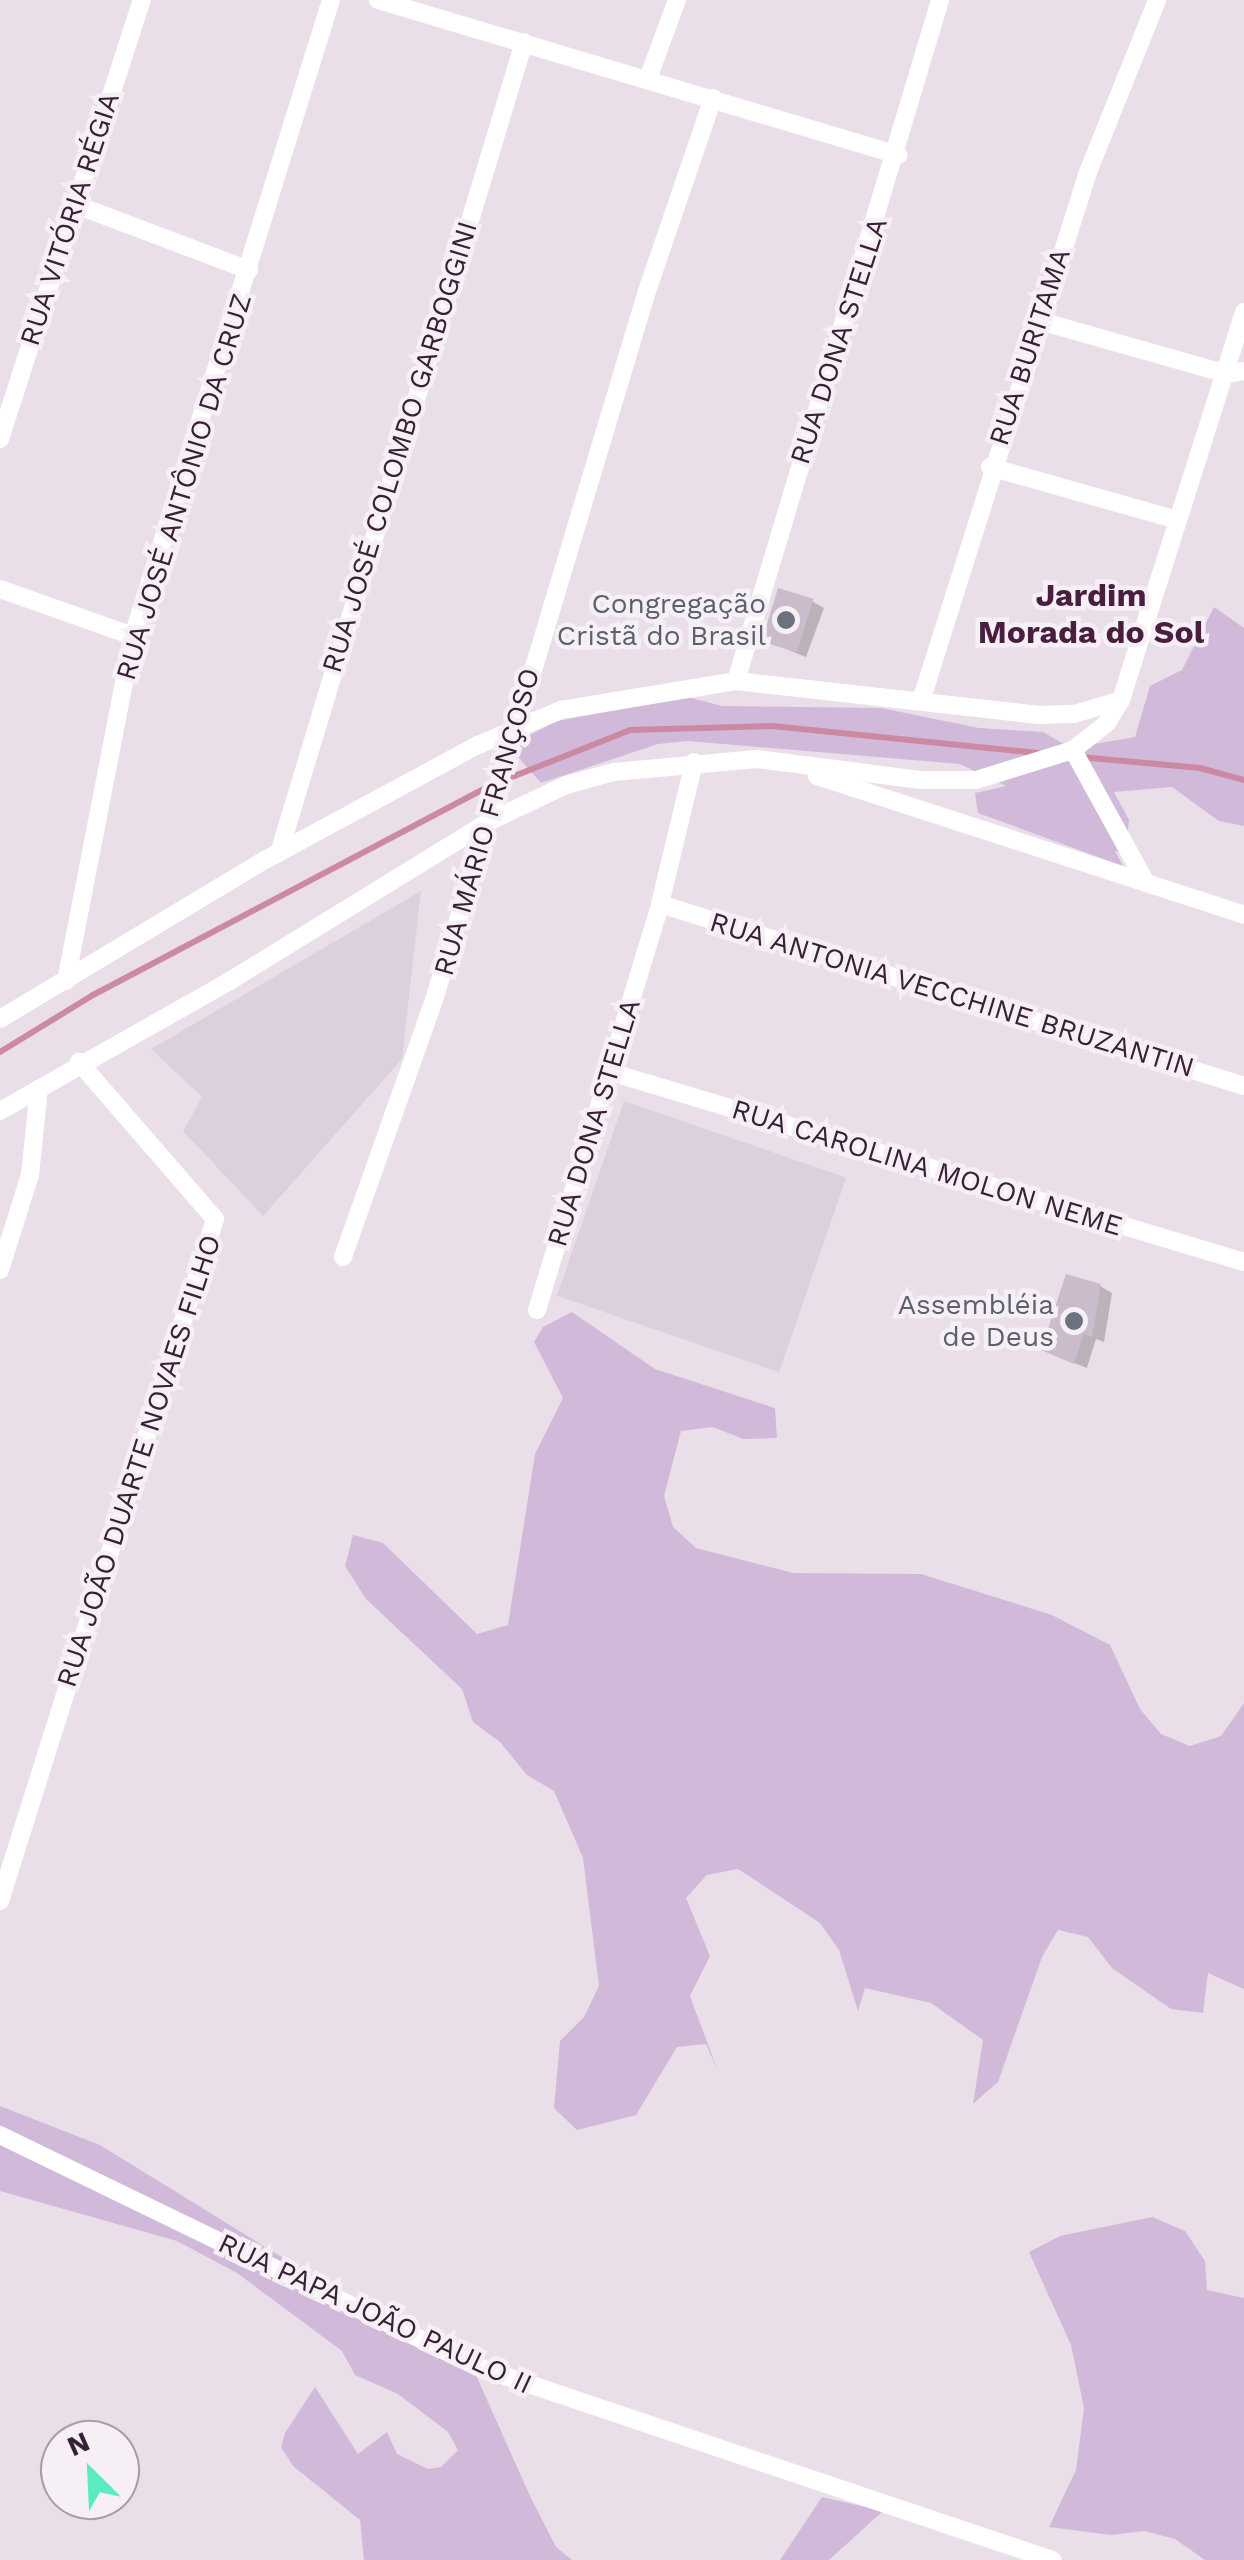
<!DOCTYPE html>
<meta charset="utf-8">
<style>
body{margin:0}
#map{position:relative;width:1244px;height:2560px;overflow:hidden;background:#eadfe9;font-family:"Work Sans",sans-serif}
div>[style]{position:absolute}
.built>*{inset:0;background:#ddd0dd;transform-origin:0 0}
.green>*{inset:0;background:#d1b9da}
.shadow>*{inset:0;background:#0003}
.stream>*{height:6px;margin:-3px;padding:0 3px;transform-origin:3px;border-radius:3px;background:#cc89a2}
.building>*{inset:0;background:#cabcca;transform-origin:0 0}
.minor>*{height:18px;margin:-9px;padding:0 9px;transform-origin:9px;border-radius:9px;background:#fff}
.dots>*{width:28px;height:28px;translate:-50% -50%;box-sizing:border-box;border:5px solid #f6eff6;border-radius:50%}
span{translate:-50% -50%;white-space:nowrap;text-align:center;line-height:1.15;-webkit-text-stroke:9px #f6eff6;paint-order:stroke}
.street-label{font-size:28px;color:#382134}
.worship-label{font-size:28px;color:#5b616d}
.right{translate:-100% -50%;text-align:right}
.quarter-label{font-size:32px;color:#491e3f;font-weight:700}
.north{position:absolute;left:40px;top:2420px;width:100px;height:100px;box-sizing:border-box;background:#f6eff6;border:2px solid #aa9da8;border-radius:50%;rotate:336deg;font-size:28px;font-weight:700;line-height:40px;text-align:center;color:#382134}
.north::after{content:'';display:block;margin:auto;width:35px;height:45px;background:#5ceac3;clip-path:polygon(50% 0,100% 100%,50% 72%,0 100%)}
</style>
<div id="map">
<div class="built">
<i style="clip-path:polygon(421px 891px,402px 1059px,263px 1216px,183px 1131px,202px 1097px,151px 1049px)"></i>
<i style="left:624px;top:1101px;width:235px;height:206px;rotate:19deg"></i>
</div>
<div class="green">
<i style="clip-path:polygon(1214px 607px,1244px 628px,1244px 826px,1219px 821px,1172px 787px,1114px 792px,1129px 820px,1125px 853px,1115px 851px,1123px 866px,978px 813px,975px 793px,1006px 786px,960px 764px,688px 741px,658px 744px,541px 783px,519px 758px,520px 740px,557px 721px,688px 697px,722px 706px,881px 708px,979px 728px,1043px 732px,1071px 748px,1135px 737px,1150px 686px,1182px 670px)"></i>
<i style="clip-path:polygon(572px 1312px,655px 1369px,775px 1408px,777px 1438px,743px 1439px,713px 1427px,681px 1431px,664px 1496px,673px 1527px,696px 1548px,793px 1573px,921px 1574px,1052px 1615px,1110px 1645px,1140px 1709px,1161px 1734px,1190px 1746px,1221px 1736px,1244px 1703px,1244px 1989px,1208px 1973px,1203px 2013px,1171px 2009px,1112px 1968px,1088px 1937px,1058px 1930px,1042px 1957px,998px 2082px,973px 2104px,983px 2040px,931px 2003px,865px 1988px,858px 2011px,839px 1950px,820px 1923px,738px 1869px,707px 1875px,686px 1898px,710px 1956px,690px 1996px,719px 2074px,706px 2044px,677px 2047px,636px 2115px,577px 2130px,554px 2108px,560px 2041px,584px 2017px,599px 1986px,583px 1858px,554px 1791px,527px 1775px,500px 1742px,473px 1722px,462px 1689px,366px 1599px,345px 1566px,353px 1535px,383px 1543px,477px 1634px,508px 1625px,535px 1454px,563px 1398px,534px 1342px,543px 1327px)"></i>
<i style="clip-path:polygon(0 2106px,100px 2145px,353px 2301px,467px 2355px,530px 2496px,556px 2547px,572px 2560px,364px 2560px,360px 2520px,293px 2466px,281px 2447px,285px 2433px,315px 2387px,358px 2454px,387px 2432px,397px 2454px,428px 2469px,441px 2467px,458px 2450px,448px 2432px,398px 2394px,355px 2375px,342px 2351px,237px 2273px,177px 2241px,0 2191px)"></i>
<i style="clip-path:polygon(1152px 2217px,1185px 2231px,1205px 2261px,1207px 2290px,1244px 2298px,1244px 2560px,1205px 2560px,1175px 2539px,1144px 2531px,1111px 2535px,1049px 2527px,1076px 2470px,1084px 2408px,1071px 2345px,1029px 2252px,1060px 2236px)"></i>
<i style="clip-path:polygon(822px 2497px,883px 2511px,829px 2560px,780px 2560px)"></i>
</div>
<div class="shadow">
<i style="clip-path:polygon(812px 601px,824px 608px,806px 657px,764px 640px)"></i>
<i style="clip-path:polygon(1100px 1286px,1112px 1293px,1104px 1342px,1096px 1339px,1087px 1368px,1056px 1356px)"></i>
</div>
<div class="stream">
<i style="left:1080px;top:757px;width:121px;rotate:5.2deg"></i>
<i style="left:1200px;top:768px;width:46px;rotate:15.3deg"></i>
<i style="left:507px;top:779px;width:132px;rotate:-21.7deg"></i>
<i style="left:630px;top:730px;width:142px;rotate:-1.6deg"></i>
<i style="left:772px;top:726px;width:267px;rotate:5.8deg"></i>
<i style="left:0;top:1052px;width:109px;rotate:-31.5deg"></i>
<i style="left:93px;top:995px;width:454px;rotate:-27.8deg"></i>
</div>
<div class="building">
<i style="left:778px;top:588px;width:37px;height:56px;rotate:17deg"></i>
<i style="clip-path:polygon(1066px 1274px,1101px 1284px,1092px 1337px,1084px 1334px,1074px 1364px,1041px 1350px)"></i>
</div>
<div class="minor">
<i style="left:378px;top:0;width:543px;rotate:16.6deg"></i>
<i style="left:649px;top:76px;width:81px;rotate:-69.8deg"></i>
<i style="left:74px;top:204px;width:187px;rotate:20.7deg"></i>
<i style="left:1040px;top:321px;width:194px;rotate:15.8deg"></i>
<i style="left:1227px;top:374px;width:17px;rotate:-10deg"></i>
<i style="left:0;top:439px;width:461px;rotate:-72.1deg"></i>
<i style="left:990px;top:467px;width:194px;rotate:15.8deg"></i>
<i style="left:0;top:589px;width:141px;rotate:19.5deg"></i>
<i style="left:736px;top:681px;width:711px;rotate:-73.32deg"></i>
<i style="left:921px;top:701px;width:555px;rotate:-72.48deg"></i>
<i style="left:1088px;top:172px;width:185px;rotate:-68.1deg"></i>
<i style="left:1073px;top:750px;width:152px;rotate:61.2deg"></i>
<i style="left:817px;top:776px;width:449px;rotate:18deg"></i>
<i style="left:279px;top:853px;width:847px;rotate:-73.19deg"></i>
<i style="left:660px;top:904px;width:612px;rotate:17.31deg"></i>
<i style="left:66px;top:981px;width:351px;rotate:-79deg"></i>
<i style="left:133px;top:636px;width:666px;rotate:-72.71deg"></i>
<i style="left:0;top:1019px;width:309px;rotate:-31deg"></i>
<i style="left:265px;top:860px;width:242px;rotate:-28.4deg"></i>
<i style="left:478px;top:745px;width:90px;rotate:-22.9deg"></i>
<i style="left:561px;top:710px;width:177px;rotate:-9.4deg"></i>
<i style="left:736px;top:681px;width:305px;rotate:6.4deg"></i>
<i style="left:1039px;top:715px;width:35px;rotate:-2deg"></i>
<i style="left:1074px;top:714px;width:49px;rotate:-16.6deg"></i>
<i style="left:610px;top:1072px;width:662px;rotate:16.68deg"></i>
<i style="left:0;top:1111px;width:262px;rotate:-29.5deg"></i>
<i style="left:228px;top:982px;width:308px;rotate:-31.6deg"></i>
<i style="left:490px;top:821px;width:84px;rotate:-25.3deg"></i>
<i style="left:566px;top:785px;width:50px;rotate:-15.2deg"></i>
<i style="left:614px;top:772px;width:144px;rotate:-5.2deg"></i>
<i style="left:757px;top:759px;width:166px;rotate:7.3deg"></i>
<i style="left:922px;top:780px;width:54px"></i>
<i style="left:976px;top:780px;width:102px;rotate:-17.2deg"></i>
<i style="left:1073px;top:750px;width:43px;rotate:-38.5deg"></i>
<i style="left:1107px;top:723px;width:27px;rotate:-59deg"></i>
<i style="left:1121px;top:700px;width:407px;rotate:-72.4deg"></i>
<i style="left:343px;top:1257px;width:273px;rotate:-70.5deg"></i>
<i style="left:434px;top:1000px;width:740px;rotate:-73.28deg"></i>
<i style="left:647px;top:291px;width:204px;rotate:-71.1deg"></i>
<i style="left:0;top:1270px;width:100px;rotate:-72.5deg"></i>
<i style="left:30px;top:1175px;width:87px;rotate:-84.1deg"></i>
<i style="left:537px;top:1310px;width:424px;rotate:-73.1deg"></i>
<i style="left:660px;top:904px;width:146px;rotate:-76.5deg"></i>
<i style="left:0;top:1901px;width:715px;rotate:-72.5deg"></i>
<i style="left:215px;top:1219px;width:208px;rotate:-130.9deg"></i>
<i style="left:0;top:2135px;width:531px;rotate:25.89deg"></i>
<i style="left:478px;top:2367px;width:606px;rotate:18.58deg"></i>
</div>
<div class="dots">
<i style="left:786px;top:620px;background:#6b7280"></i>
<i style="left:1074px;top:1321px;background:#6b7280"></i>
</div>
<div class="street-label">
<span style="left:70px;top:219px;rotate:-72deg">RUA VITÓRIA RÉGIA</span>
<span style="left:839px;top:341px;rotate:-72deg">RUA DONA STELLA</span>
<span style="left:1030px;top:347px;rotate:-72deg">RUA BURITAMA</span>
<span style="left:400px;top:447px;rotate:-73deg">RUA JOSÉ COLOMBO GARBOGGINI</span>
<span style="left:184px;top:487px;rotate:-73deg">RUA JOSÉ ANTÔNIO DA CRUZ</span>
<span style="left:487px;top:822px;rotate:-74deg">RUA MÁRIO FRANÇOSO</span>
<span style="left:952px;top:995px;rotate:17deg">RUA ANTONIA VECCHINE BRUZANTIN</span>
<span style="left:594px;top:1123px;rotate:-73deg">RUA DONA STELLA</span>
<span style="left:927px;top:1168px;rotate:17deg">RUA CAROLINA MOLON NEME</span>
<span style="left:139px;top:1461px;rotate:-72deg">RUA JOÃO DUARTE NOVAES FILHO</span>
<span style="left:375px;top:2314px;rotate:25deg">RUA PAPA JOÃO PAULO II</span>
</div>
<div class="worship-label">
<span class="right" style="left:766px;top:620px">Congregação<br>Cristã do Brasil</span>
<span class="right" style="left:1054px;top:1321px">Assembléia<br>de Deus</span>
</div>
<div class="quarter-label">
<span style="left:1091px;top:614px">Jardim<br>Morada do Sol</span>
</div>
<div class="north">N</div>
</div>
